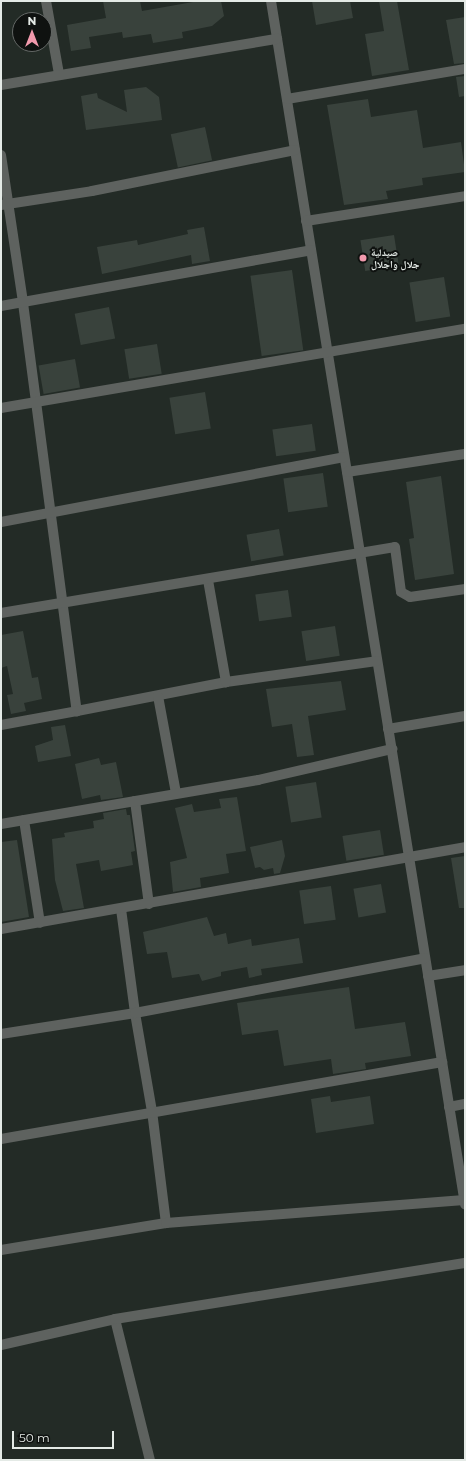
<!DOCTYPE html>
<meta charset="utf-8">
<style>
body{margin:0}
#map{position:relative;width:466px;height:1461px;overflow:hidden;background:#232b26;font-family:Montserrat,"Noto Naskh Arabic",sans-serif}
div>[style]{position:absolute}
.building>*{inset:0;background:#39423c;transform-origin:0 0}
.minor>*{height:10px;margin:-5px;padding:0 5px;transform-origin:5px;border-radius:5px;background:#5e625f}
.dots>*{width:11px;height:11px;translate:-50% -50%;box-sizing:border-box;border:2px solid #0f1210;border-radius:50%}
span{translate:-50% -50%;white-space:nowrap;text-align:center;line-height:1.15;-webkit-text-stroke:4px #0f1210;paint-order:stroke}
.poi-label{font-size:10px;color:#e4eae6;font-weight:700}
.left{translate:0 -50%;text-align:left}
.frame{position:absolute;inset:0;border:2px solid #e4eae6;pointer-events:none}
.north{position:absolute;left:12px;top:12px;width:40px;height:40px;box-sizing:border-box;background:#0f1210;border:1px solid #646866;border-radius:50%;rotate:0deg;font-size:11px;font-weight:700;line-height:16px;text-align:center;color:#e4eae6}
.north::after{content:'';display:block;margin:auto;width:14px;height:18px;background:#f29aad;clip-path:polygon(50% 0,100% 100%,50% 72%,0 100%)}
.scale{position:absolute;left:12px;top:1431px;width:102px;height:18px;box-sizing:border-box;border:2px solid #e4eae6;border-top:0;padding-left:5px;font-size:12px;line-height:14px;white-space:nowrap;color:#e4eae6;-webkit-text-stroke:3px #0f1210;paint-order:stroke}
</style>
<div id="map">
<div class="building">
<i style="clip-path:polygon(103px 1px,140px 1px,142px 11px,193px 2px,221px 1px,224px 16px,212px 26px,182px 32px,183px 38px,153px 43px,151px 34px,123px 38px,122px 32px,89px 37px,91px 48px,71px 51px,67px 25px,106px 18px)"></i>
<i style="clip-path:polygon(312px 1px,350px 1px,353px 18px,316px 25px)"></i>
<i style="clip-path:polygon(379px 1px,397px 1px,409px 70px,372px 76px,365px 34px,384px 31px)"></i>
<i style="clip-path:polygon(465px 17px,465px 63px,454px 64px,446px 20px)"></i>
<i style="clip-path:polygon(465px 76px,465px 96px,459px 97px,456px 77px)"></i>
<i style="clip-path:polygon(146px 87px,159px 97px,162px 120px,86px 130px,81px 96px,97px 93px,98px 98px,127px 112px,124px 90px)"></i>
<i style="clip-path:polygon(368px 99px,371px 117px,417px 110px,423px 148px,461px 142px,465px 172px,422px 178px,423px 185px,386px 191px,388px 199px,344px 205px,327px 105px)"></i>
<i style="left:205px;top:127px;width:34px;height:35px;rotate:78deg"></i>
<i style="clip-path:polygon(204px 227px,210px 261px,192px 264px,191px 255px,102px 274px,97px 247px,137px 240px,138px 245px,188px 234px,187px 230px)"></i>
<i style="left:394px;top:235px;width:31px;height:34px;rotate:81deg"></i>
<i style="left:292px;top:270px;width:81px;height:42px;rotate:82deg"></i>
<i style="left:444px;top:277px;width:40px;height:35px;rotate:81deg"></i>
<i style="left:109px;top:307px;width:32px;height:35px;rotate:79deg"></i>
<i style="left:157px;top:344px;width:30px;height:33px;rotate:81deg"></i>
<i style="left:75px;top:359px;width:29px;height:37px;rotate:80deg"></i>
<i style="left:205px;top:392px;width:37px;height:36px;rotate:81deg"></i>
<i style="left:312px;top:424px;width:27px;height:40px;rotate:82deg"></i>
<i style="left:323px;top:473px;width:34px;height:40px;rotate:82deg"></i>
<i style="clip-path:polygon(441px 476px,454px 574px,415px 580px,409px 539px,414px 538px,406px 482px)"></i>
<i style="left:279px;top:529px;width:27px;height:33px;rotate:80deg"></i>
<i style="left:288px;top:590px;width:27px;height:33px;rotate:82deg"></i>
<i style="left:335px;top:626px;width:30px;height:34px;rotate:81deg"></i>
<i style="clip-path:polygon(23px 631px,32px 678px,38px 677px,42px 699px,24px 703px,26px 711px,11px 714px,7px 695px,13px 694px,7px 666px,1px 668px,1px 635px)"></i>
<i style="clip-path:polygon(341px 681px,346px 710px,308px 716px,314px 755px,297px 757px,292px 724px,272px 727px,266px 689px)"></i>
<i style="clip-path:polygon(65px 725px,71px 756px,38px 762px,35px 746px,53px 740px,51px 727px)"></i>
<i style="clip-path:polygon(99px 758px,101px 765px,116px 762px,123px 797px,101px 800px,100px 795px,82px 799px,75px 764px)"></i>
<i style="left:316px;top:782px;width:36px;height:31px;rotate:81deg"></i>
<i style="clip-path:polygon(237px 797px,246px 851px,226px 854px,229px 873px,200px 878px,201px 887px,173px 892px,170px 862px,187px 858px,175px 808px,192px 804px,194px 812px,221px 808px,219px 799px)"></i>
<i style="clip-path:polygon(126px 809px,127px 815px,130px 815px,135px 851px,131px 852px,133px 865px,101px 871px,99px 860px,76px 864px,84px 908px,63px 911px,55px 880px,52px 839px,65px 837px,64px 833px,94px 828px,93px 821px,104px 819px,103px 813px)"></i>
<i style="left:380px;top:830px;width:25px;height:38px;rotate:81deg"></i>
<i style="clip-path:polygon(17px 840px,29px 917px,1px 922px,1px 842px)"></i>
<i style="clip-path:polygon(282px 840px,285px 856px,280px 873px,274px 874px,273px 868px,264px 870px,260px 867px,255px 868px,250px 847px)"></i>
<i style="clip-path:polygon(465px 856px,465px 908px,459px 908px,451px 858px)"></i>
<i style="left:381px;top:884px;width:29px;height:28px;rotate:80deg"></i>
<i style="left:331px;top:886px;width:34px;height:32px;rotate:82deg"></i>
<i style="clip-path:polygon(207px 917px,214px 936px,226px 933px,228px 944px,251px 939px,252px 946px,299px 938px,303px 963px,261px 969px,262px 975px,249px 978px,247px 967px,221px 972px,221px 976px,202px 981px,199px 974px,172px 978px,167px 952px,147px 954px,143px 932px)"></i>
<i style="clip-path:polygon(349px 987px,355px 1029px,405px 1022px,411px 1056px,365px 1063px,366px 1069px,333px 1074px,331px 1059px,284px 1066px,278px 1030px,242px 1035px,237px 1003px)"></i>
<i style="clip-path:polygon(330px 1096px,331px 1102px,370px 1096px,374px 1124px,316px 1133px,311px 1099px)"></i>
</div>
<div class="minor">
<i style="left:46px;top:1px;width:74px;rotate:79.9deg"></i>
<i style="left:271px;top:1px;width:1219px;rotate:80.84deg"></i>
<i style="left:1px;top:85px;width:280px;rotate:-9.5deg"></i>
<i style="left:287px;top:99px;width:181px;rotate:-9.6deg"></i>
<i style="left:1px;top:155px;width:150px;rotate:81.5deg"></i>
<i style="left:23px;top:303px;width:412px;rotate:82.5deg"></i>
<i style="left:77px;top:711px;width:152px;rotate:-11deg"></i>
<i style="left:226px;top:682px;width:152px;rotate:-7.9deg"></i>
<i style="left:1px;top:205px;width:92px;rotate:-8.7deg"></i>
<i style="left:92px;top:191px;width:207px;rotate:-11.4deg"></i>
<i style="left:306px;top:221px;width:161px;rotate:-8.9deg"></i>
<i style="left:1px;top:306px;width:315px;rotate:-10.2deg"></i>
<i style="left:1px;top:408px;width:471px;rotate:-9.7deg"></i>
<i style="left:347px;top:472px;width:119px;rotate:-8.7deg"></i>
<i style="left:1px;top:522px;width:349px;rotate:-10.7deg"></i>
<i style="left:208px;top:580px;width:104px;rotate:80deg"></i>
<i style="left:1px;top:613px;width:399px;rotate:-9.5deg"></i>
<i style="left:395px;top:547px;width:45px;rotate:82.4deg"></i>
<i style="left:401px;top:592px;width:10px;rotate:29deg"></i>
<i style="left:410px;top:597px;width:56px;rotate:-8.3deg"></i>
<i style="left:158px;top:696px;width:99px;rotate:79.5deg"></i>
<i style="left:1px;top:725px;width:77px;rotate:-10.4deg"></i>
<i style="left:388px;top:729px;width:78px;rotate:-9.6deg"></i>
<i style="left:135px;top:801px;width:104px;rotate:82.3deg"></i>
<i style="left:24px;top:820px;width:104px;rotate:81.2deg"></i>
<i style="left:1px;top:824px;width:261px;rotate:-9.7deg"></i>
<i style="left:258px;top:780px;width:138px;rotate:-13deg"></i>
<i style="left:121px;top:909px;width:105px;rotate:82.3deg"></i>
<i style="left:135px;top:1013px;width:99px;rotate:80.2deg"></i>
<i style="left:152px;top:1111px;width:113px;rotate:82.9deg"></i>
<i style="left:1px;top:929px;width:471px;rotate:-10deg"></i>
<i style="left:428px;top:976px;width:37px;rotate:-9deg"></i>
<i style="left:1px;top:1034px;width:136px;rotate:-8.9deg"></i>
<i style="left:135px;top:1013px;width:295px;rotate:-10.7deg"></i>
<i style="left:449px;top:1107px;width:16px;rotate:-11deg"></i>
<i style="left:1px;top:1139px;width:448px;rotate:-9.9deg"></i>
<i style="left:1px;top:1250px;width:167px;rotate:-9.3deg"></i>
<i style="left:166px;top:1223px;width:299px;rotate:-4.4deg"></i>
<i style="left:115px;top:1319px;width:145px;rotate:76.1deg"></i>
<i style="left:1px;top:1345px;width:117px;rotate:-12.8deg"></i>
<i style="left:115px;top:1319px;width:354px;rotate:-9.1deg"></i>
</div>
<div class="dots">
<i style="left:363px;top:258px;background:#f29aad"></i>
</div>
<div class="poi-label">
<span class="left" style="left:371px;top:258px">صيدلية<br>جلال واجلال</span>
</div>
<div class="frame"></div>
<div class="north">N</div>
<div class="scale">50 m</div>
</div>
